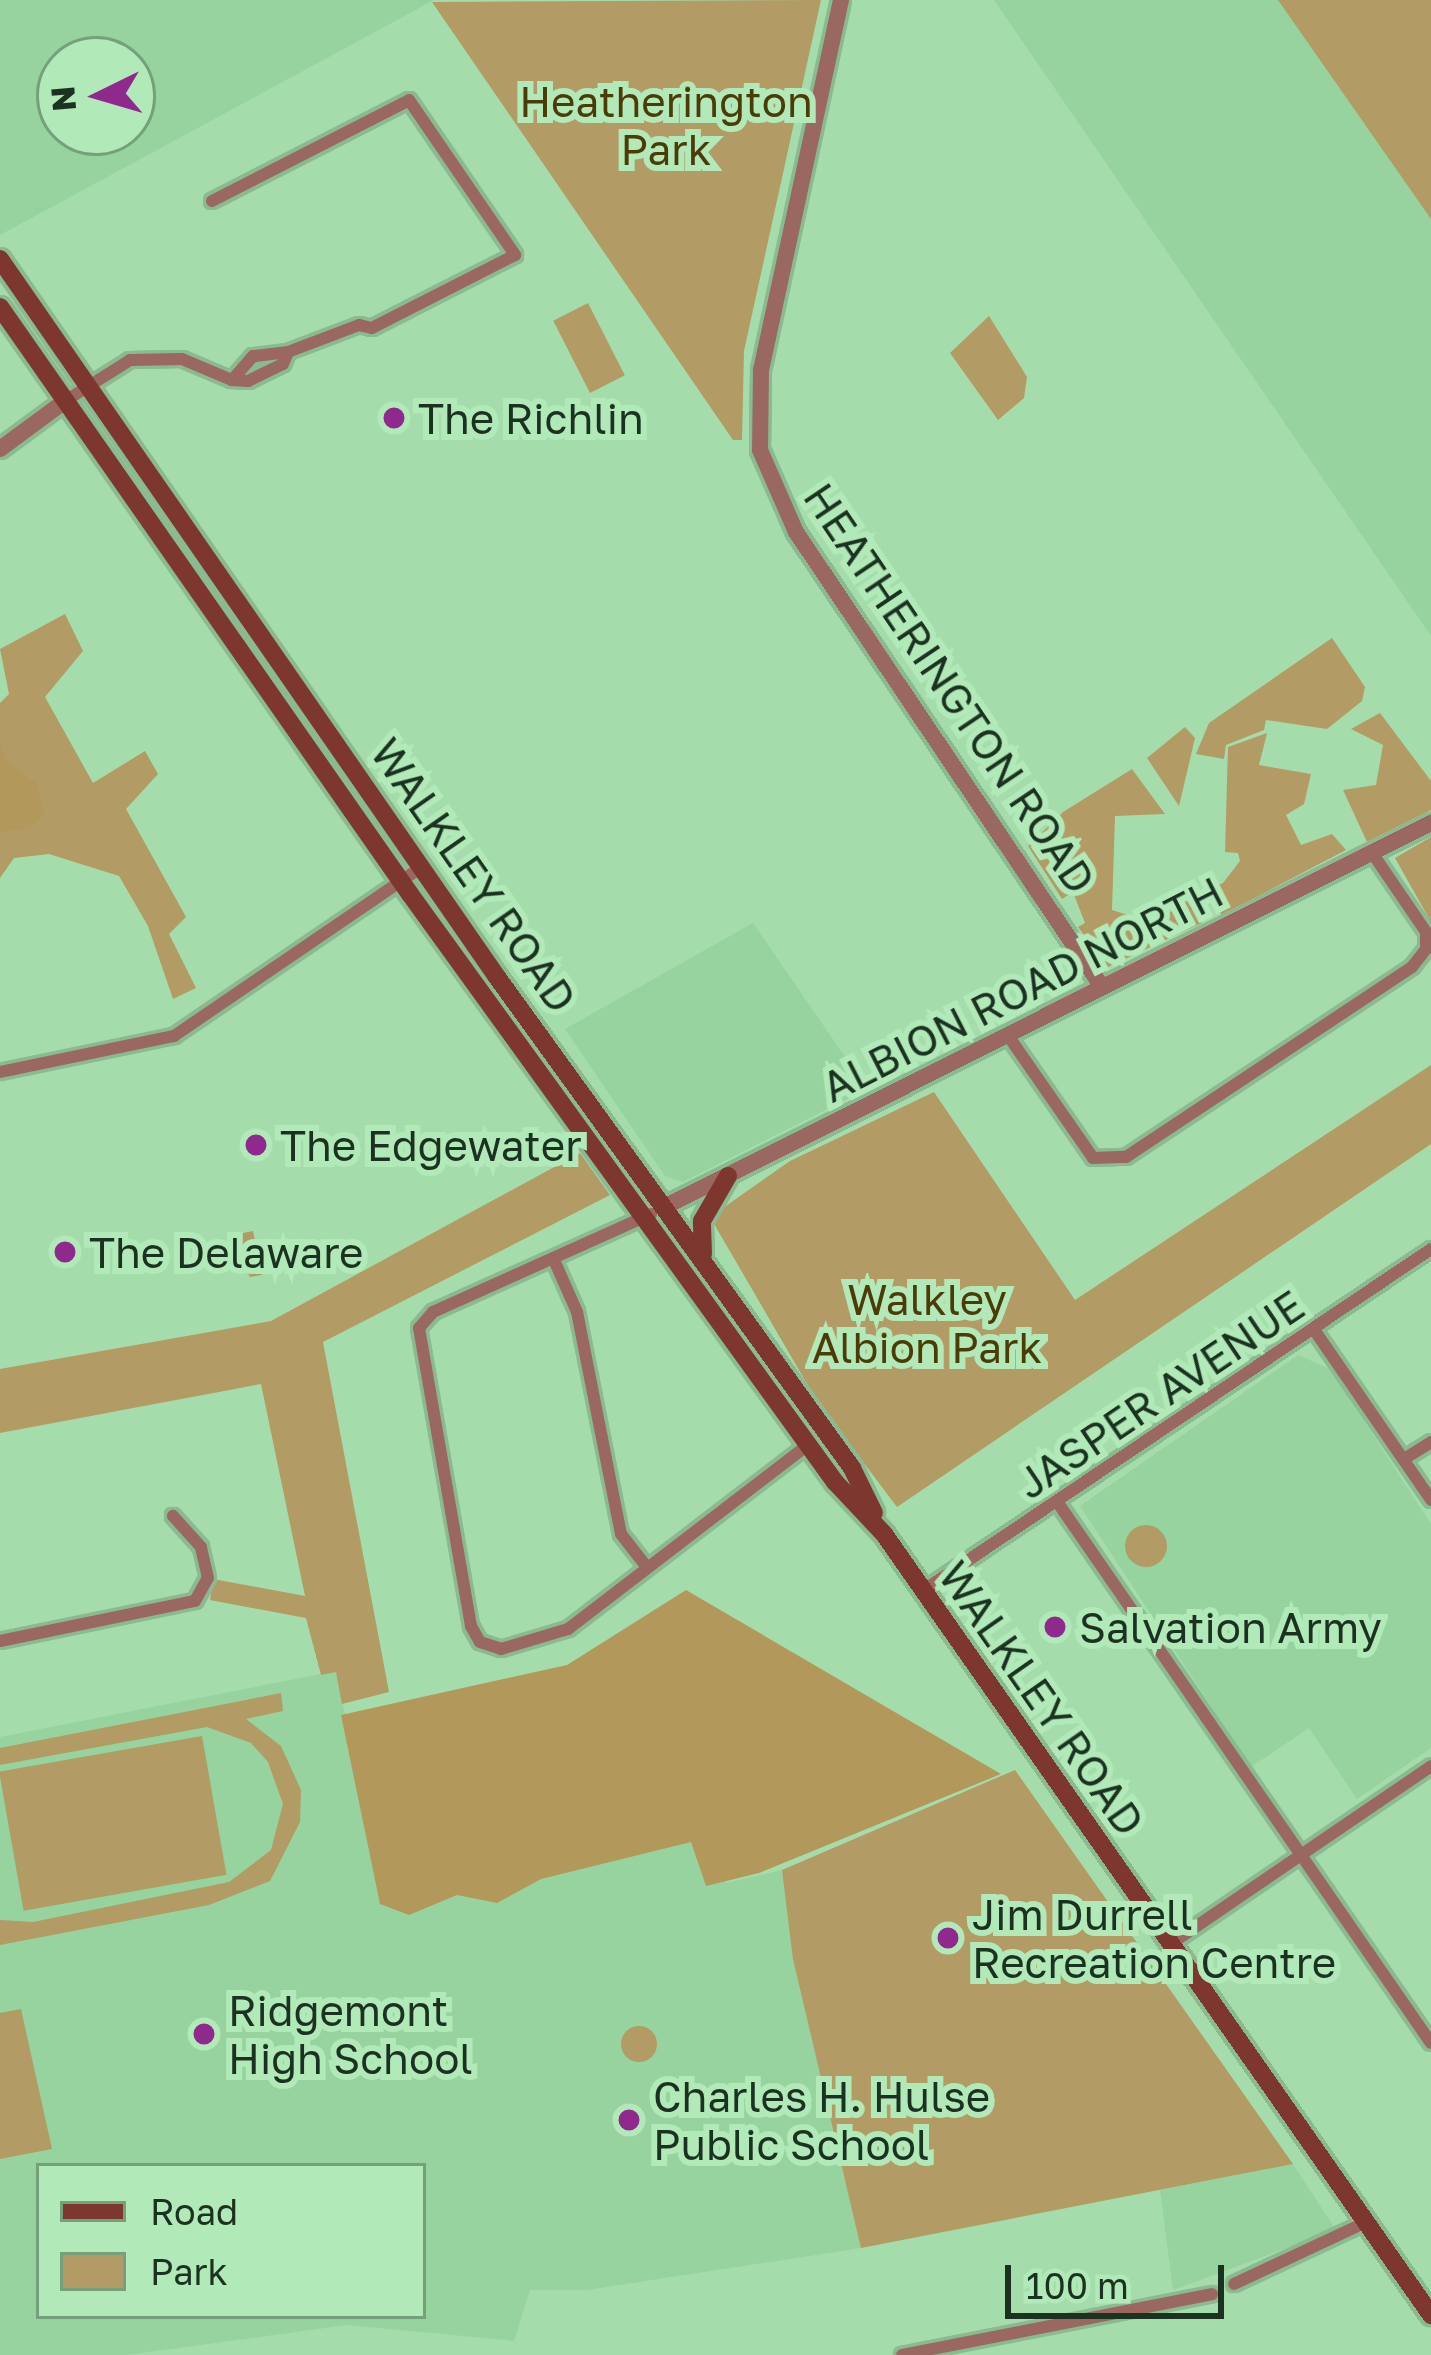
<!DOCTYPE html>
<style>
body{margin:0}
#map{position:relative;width:1431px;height:2355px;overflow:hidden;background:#a5dcac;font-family:"Golos Text",sans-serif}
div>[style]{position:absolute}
.built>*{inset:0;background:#96d39e}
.green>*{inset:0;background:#b29b64;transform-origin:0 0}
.round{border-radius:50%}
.forest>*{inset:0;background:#b2995b}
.roads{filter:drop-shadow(3px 0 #8aba90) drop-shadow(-3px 0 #8aba90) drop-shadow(0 3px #8aba90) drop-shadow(0 -3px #8aba90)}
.minor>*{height:12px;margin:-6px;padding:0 6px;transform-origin:6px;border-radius:6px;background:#9a6861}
.tertiary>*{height:16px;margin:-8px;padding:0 8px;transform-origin:8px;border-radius:8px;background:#9a6861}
.secondary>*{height:18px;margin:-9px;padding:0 9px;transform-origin:9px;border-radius:9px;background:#7d372f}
.dots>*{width:33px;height:33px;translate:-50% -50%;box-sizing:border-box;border:6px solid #b1e9b9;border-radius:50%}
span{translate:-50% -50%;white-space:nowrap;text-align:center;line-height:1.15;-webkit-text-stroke:12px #b1e9b9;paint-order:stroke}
.park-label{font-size:42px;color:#4d3b07}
.poi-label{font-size:42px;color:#1c3220}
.left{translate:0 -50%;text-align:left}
.street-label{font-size:42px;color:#1c3220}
.legend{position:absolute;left:36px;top:2163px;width:390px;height:156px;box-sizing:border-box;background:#b1e9b9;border:3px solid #75a07c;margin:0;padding:15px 21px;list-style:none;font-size:36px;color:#1c3220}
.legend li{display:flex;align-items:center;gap:24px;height:60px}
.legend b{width:60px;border:3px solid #75a07c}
.north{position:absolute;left:36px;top:36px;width:120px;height:120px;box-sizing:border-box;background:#b1e9b9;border:3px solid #75a07c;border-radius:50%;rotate:265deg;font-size:33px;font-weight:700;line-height:48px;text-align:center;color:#1c3220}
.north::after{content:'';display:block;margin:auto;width:42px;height:54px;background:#8f298e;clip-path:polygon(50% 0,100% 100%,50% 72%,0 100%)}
.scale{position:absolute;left:1005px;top:2265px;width:219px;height:54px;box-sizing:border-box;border:6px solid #1c3220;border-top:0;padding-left:15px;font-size:36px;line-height:42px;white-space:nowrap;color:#1c3220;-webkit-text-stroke:9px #b1e9b9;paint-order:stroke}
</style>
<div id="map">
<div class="built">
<i style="clip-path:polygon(evenodd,0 0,434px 0,0 235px,0 0,60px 60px,132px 60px,132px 132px,60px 132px,60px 60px)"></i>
<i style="clip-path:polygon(994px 0,1288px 0,1431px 202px,1431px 636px)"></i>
<i style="clip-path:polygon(753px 923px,867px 1089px,683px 1182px,665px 1176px,565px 1029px)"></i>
<i style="clip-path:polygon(1298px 1355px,1330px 1369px,1431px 1524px,1431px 1748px,1357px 1799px,1309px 1728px,1251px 1767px,1080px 1506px)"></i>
<i style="clip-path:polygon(evenodd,336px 1671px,384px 1901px,711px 1837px,726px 1883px,782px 1870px,861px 2248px,587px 2290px,530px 2290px,514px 2341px,347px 2325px,127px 2355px,0 2355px,0 1737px,336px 1671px,39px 2166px,423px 2166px,423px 2316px,39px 2316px,39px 2166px)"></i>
<i style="clip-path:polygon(1293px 2164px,1336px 2230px,1173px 2290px,1160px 2190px)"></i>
</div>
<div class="green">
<i style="clip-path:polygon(821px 0,744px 351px,742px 440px,733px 440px,432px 2px)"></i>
<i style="clip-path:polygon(1278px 0,1431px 0,1431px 219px)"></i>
<i style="left:588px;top:303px;width:81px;height:39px;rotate:63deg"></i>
<i style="clip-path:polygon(989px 316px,1027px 377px,1024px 398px,998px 420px,950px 353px)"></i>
<i style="clip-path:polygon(65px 614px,83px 651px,45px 697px,93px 783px,145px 751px,158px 774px,126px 809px,186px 917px,169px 934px,196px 988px,173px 999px,148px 926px,119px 876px,49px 854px,14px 858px,0 878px,0 703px,9px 694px,0 649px)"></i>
<i style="clip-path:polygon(1332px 638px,1365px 687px,1362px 701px,1327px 729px,1266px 720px,1264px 730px,1226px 745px,1224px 759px,1196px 754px,1209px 723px)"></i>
<i style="clip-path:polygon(1380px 713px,1431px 781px,1431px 810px,1367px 842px,1343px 790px,1376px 785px,1383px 745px,1351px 729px)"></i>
<i style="clip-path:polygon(1185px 727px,1195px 738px,1179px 806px,1147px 758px)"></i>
<i style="clip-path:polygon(1267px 733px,1259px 765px,1311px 774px,1304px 804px,1286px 815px,1301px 845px,1332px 834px,1346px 850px,1222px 915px,1203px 891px,1223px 883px,1240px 861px,1238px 853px,1225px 852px,1228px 747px)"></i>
<i style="clip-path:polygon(1132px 769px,1165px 814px,1115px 816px,1112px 910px,1153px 923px,1187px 901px,1202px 923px,1108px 967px,1078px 927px,1085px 923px,1073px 892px,1062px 899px,1028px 846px,1063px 812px)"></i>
<i style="clip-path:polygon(1431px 837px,1431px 922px,1395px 858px)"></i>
<i style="clip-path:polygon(1431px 1065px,1431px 1144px,897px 1507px,817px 1401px,710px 1217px,790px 1161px,934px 1092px,1075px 1300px)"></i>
<i style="clip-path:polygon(580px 1153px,610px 1195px,323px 1342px,389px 1692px,342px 1704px,336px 1672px,321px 1675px,306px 1618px,210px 1600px,213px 1579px,305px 1596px,261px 1384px,0 1433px,0 1369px,271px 1321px)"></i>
<i style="clip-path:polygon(253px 1231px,262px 1275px,250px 1277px,242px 1261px,233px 1262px,228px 1236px)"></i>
<i class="round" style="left:1125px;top:1525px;width:42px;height:42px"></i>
<i style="clip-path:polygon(281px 1693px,283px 1711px,246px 1719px,281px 1746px,301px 1790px,300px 1822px,270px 1881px,209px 1905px,0 1945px,0 1920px,33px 1922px,229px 1882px,271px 1850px,283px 1804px,268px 1762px,251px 1743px,207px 1727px,0 1765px,0 1748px)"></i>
<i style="left:202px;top:1736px;width:141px;height:206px;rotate:80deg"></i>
<i style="clip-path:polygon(1015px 1770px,1293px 2164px,861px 2248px,793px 1959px,782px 1870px)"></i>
<i style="clip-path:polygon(21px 2009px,52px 2149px,0 2159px,0 2013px)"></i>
<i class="round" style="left:621px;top:2026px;width:36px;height:36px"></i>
</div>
<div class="forest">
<i style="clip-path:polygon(0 745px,6px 761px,38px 784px,44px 814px,29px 828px,0 832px)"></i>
<i style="clip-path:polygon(686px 1590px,1001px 1774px,759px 1873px,706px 1886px,691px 1842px,541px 1879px,497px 1903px,457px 1895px,409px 1915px,380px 1904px,341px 1715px,567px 1665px)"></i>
</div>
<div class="roads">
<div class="minor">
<i style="left:212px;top:201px;width:221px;rotate:-27.1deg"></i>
<i style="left:409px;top:100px;width:188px;rotate:55.6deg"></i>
<i style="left:515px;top:255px;width:161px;rotate:153deg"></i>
<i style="left:372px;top:328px;width:13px;rotate:-167deg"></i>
<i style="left:359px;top:325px;width:76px;rotate:159.2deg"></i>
<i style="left:65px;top:401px;width:77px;rotate:-32.2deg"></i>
<i style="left:130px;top:360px;width:52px;rotate:-1.1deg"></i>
<i style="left:182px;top:359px;width:54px;rotate:22.8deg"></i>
<i style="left:232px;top:380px;width:16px;rotate:4deg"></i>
<i style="left:248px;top:381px;width:39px;rotate:-26deg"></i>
<i style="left:283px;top:364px;width:13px;rotate:-67deg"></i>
<i style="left:288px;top:352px;width:35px;rotate:173deg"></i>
<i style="left:253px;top:356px;width:32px;rotate:131deg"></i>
<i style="left:1009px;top:1037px;width:147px;rotate:55.2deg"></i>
<i style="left:1093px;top:1158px;width:33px;rotate:-2deg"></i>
<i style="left:1126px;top:1157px;width:343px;rotate:-33.6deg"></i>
<i style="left:1412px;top:967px;width:23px;rotate:-52deg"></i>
<i style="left:1426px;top:949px;width:17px;rotate:-90deg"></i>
<i style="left:1426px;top:932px;width:94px;rotate:-124.2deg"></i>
<i style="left:0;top:1072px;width:178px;rotate:-11.7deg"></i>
<i style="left:174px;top:1036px;width:300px;rotate:-34.3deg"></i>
<i style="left:651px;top:1214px;width:239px;rotate:155.8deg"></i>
<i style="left:433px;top:1312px;width:21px;rotate:131deg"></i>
<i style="left:419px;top:1328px;width:303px;rotate:80.1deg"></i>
<i style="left:471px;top:1626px;width:18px;rotate:61deg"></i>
<i style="left:480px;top:1642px;width:22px;rotate:18deg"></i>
<i style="left:501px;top:1649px;width:70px;rotate:-16.6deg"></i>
<i style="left:568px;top:1629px;width:302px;rotate:-37.5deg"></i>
<i style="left:554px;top:1260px;width:57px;rotate:66.1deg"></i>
<i style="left:577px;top:1312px;width:226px;rotate:78.8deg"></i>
<i style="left:621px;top:1534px;width:39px;rotate:52deg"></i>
<i style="left:1315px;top:1331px;width:205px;rotate:55.5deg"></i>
<i style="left:1404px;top:1459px;width:32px;rotate:-32deg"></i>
<i style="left:1058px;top:1503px;width:656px;rotate:55.37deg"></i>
<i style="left:924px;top:1590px;width:611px;rotate:-33.92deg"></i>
<i style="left:0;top:1641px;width:199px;rotate:-11.6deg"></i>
<i style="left:195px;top:1601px;width:26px;rotate:-61deg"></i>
<i style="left:208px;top:1578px;width:32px;rotate:-103deg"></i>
<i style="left:201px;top:1547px;width:42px;rotate:-132.1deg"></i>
<i style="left:1169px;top:1945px;width:317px;rotate:-34.3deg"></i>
<i style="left:1234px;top:2284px;width:141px;rotate:-25.1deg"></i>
<i style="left:902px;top:2355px;width:316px;rotate:-11.1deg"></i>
</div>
<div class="tertiary">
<i style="left:841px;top:0;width:379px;rotate:102.2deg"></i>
<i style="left:761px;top:370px;width:80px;rotate:90.7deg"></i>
<i style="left:760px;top:450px;width:90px;rotate:66.3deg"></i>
<i style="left:796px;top:532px;width:548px;rotate:56.08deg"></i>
<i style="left:0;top:449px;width:81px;rotate:-36.4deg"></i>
<i style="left:666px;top:1206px;width:856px;rotate:-26.6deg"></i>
</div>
<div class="secondary">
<i style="left:0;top:259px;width:873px;rotate:55.31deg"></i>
<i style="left:497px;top:977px;width:606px;rotate:54.13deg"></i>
<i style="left:852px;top:1468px;width:50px;rotate:63.9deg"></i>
<i style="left:0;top:307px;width:716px;rotate:55.07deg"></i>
<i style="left:410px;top:894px;width:726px;rotate:54.14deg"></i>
<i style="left:835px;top:1482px;width:71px;rotate:46.7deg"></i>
<i style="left:884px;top:1534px;width:954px;rotate:54.99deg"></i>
<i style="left:703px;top:1254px;width:33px;rotate:-92deg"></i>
<i style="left:702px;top:1221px;width:52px;rotate:-60deg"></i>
</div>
</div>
<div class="dots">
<i style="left:394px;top:418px;background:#8f298e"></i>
<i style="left:256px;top:1145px;background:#8f298e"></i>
<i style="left:65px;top:1252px;background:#8f298e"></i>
<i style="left:1055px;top:1627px;background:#8f298e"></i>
<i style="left:948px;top:1938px;background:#8f298e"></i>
<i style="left:204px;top:2034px;background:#8f298e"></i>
<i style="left:629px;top:2120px;background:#8f298e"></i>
</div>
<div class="park-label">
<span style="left:666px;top:125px">Heatherington<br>Park</span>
<span style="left:927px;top:1323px">Walkley<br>Albion Park</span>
</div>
<div class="poi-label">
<span class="left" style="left:418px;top:418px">The Richlin</span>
<span class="left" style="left:280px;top:1145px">The Edgewater</span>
<span class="left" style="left:89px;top:1252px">The Delaware</span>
<span class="left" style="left:1079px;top:1627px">Salvation Army</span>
<span class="left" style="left:972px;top:1938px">Jim Durrell<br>Recreation Centre</span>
<span class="left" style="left:228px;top:2034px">Ridgemont<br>High School</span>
<span class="left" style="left:653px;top:2120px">Charles H. Hulse<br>Public School</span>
</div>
<div class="street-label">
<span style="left:950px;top:688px;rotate:56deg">HEATHERINGTON ROAD</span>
<span style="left:474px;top:875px;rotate:55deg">WALKLEY ROAD</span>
<span style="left:1022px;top:989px;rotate:-27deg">ALBION ROAD NORTH</span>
<span style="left:1160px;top:1394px;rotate:-34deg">JASPER AVENUE</span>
<span style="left:1042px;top:1698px;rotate:55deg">WALKLEY ROAD</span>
</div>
<ul class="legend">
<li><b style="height:15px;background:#7d372f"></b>Road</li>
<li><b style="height:33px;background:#b29b64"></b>Park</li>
</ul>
<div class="north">N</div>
<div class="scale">100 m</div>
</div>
